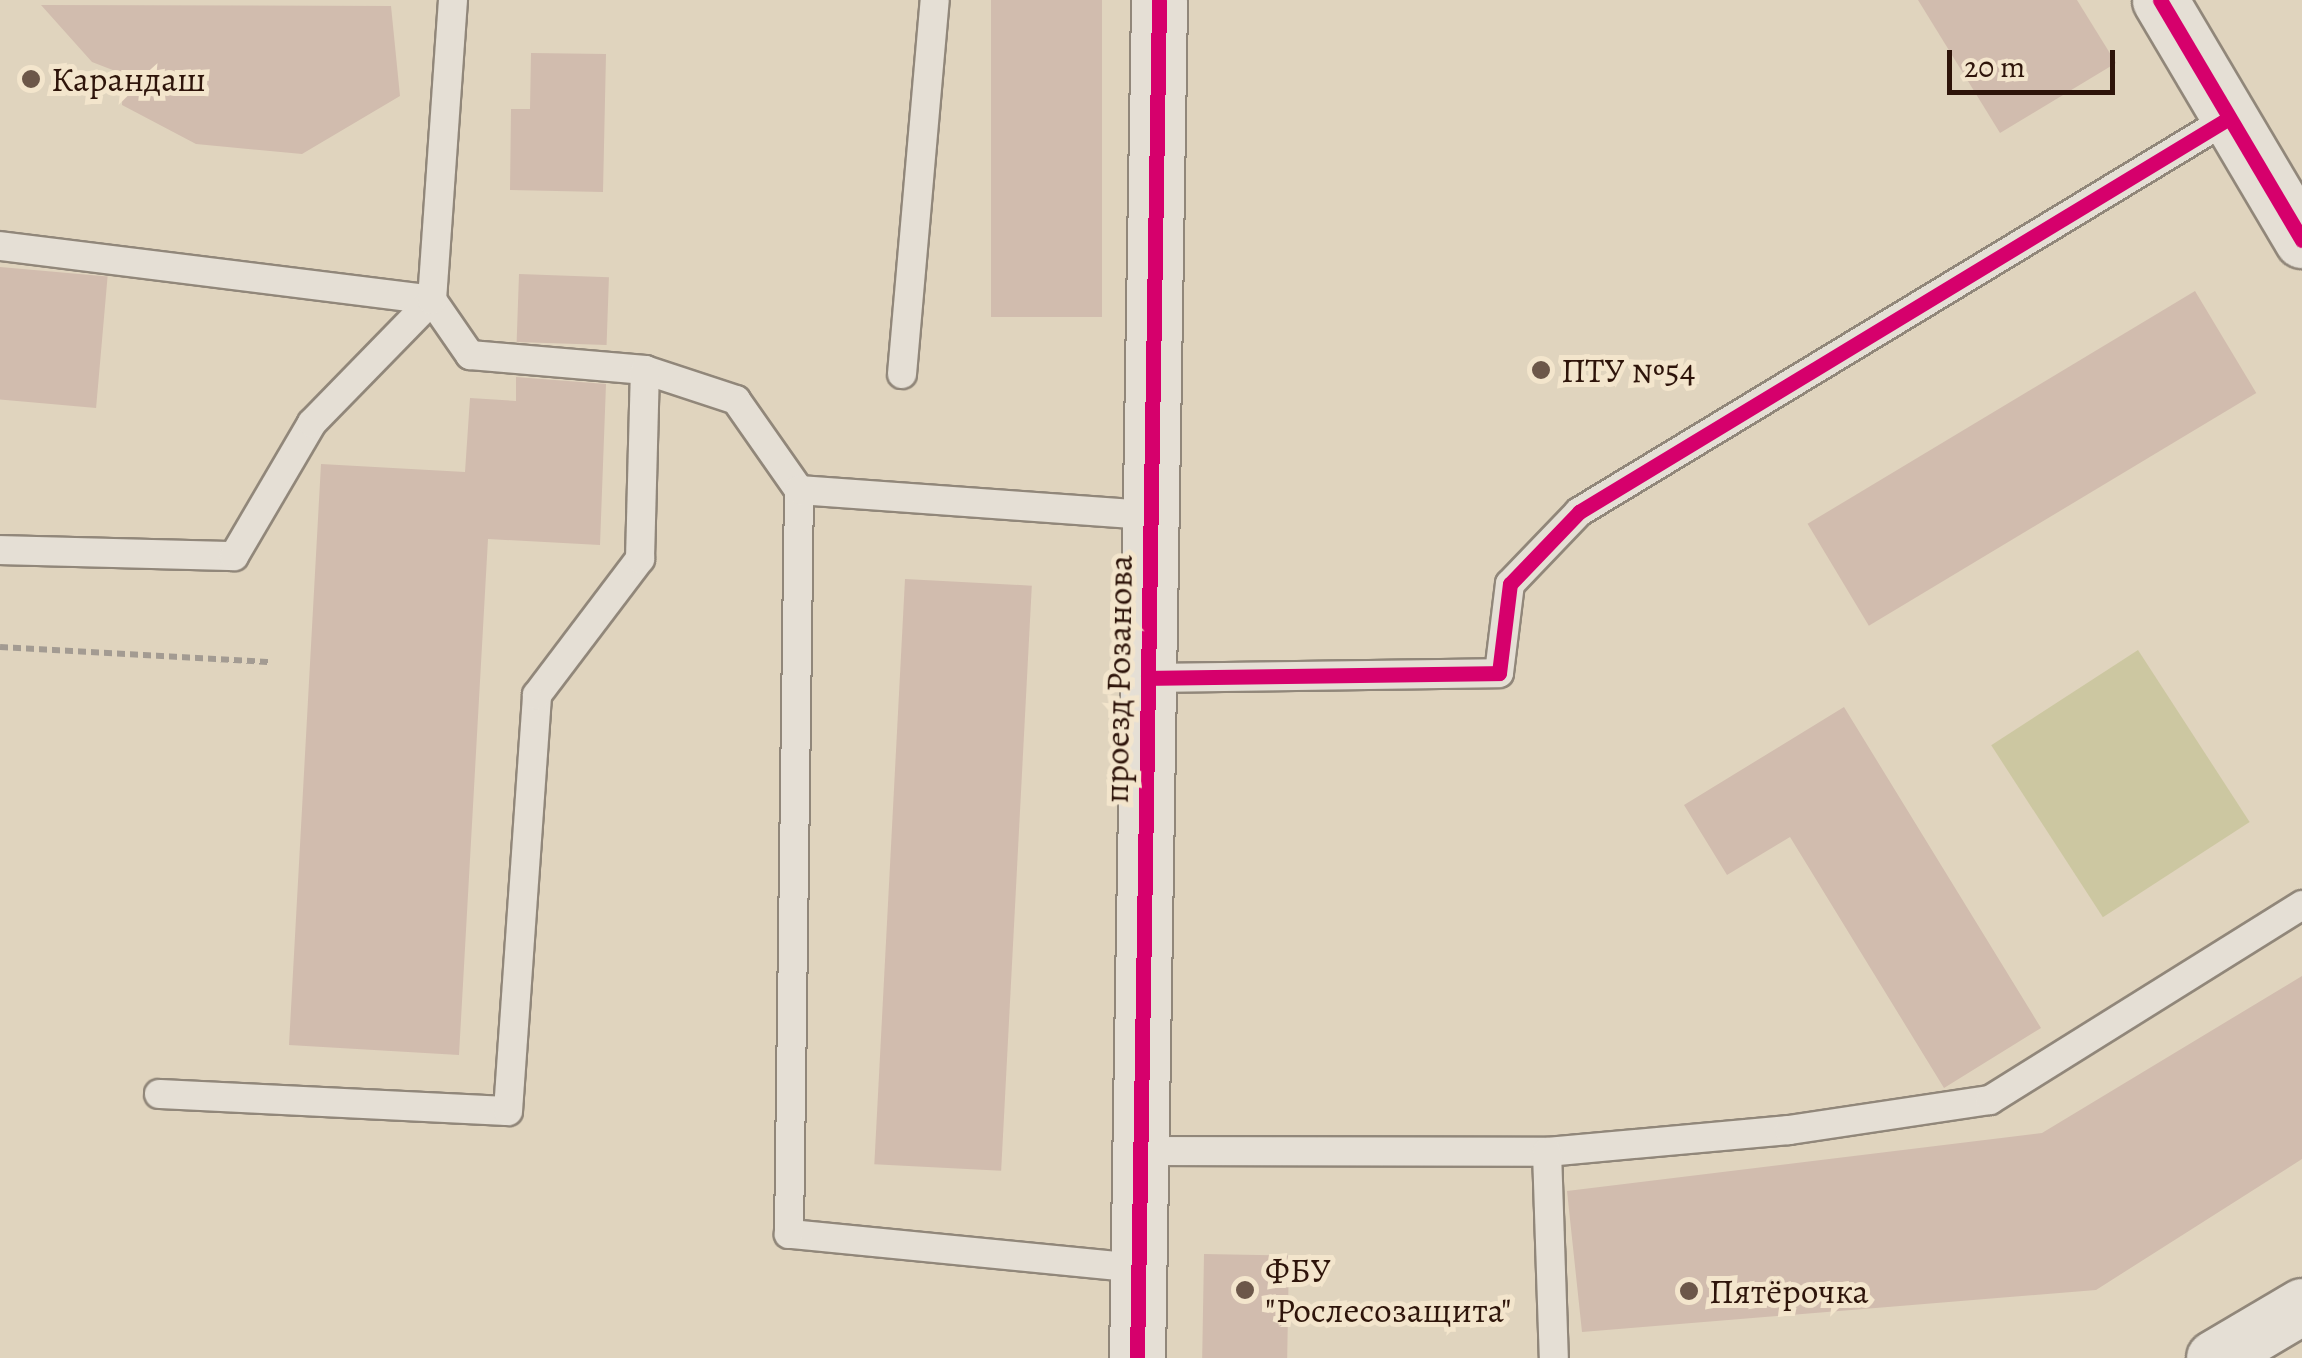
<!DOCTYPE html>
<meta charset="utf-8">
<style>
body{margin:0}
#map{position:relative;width:2302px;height:1358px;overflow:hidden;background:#e0d4be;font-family:Alegreya,serif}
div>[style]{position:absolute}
.green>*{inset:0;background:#ccc7a1;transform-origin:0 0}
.building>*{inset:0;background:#d1bcae;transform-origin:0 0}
.path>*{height:6px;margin-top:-3px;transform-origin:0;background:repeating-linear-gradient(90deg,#a39b92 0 8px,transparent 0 13px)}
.roads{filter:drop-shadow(2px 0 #91877a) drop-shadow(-2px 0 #91877a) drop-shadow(0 2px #91877a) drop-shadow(0 -2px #91877a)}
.service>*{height:28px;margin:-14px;padding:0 14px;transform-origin:14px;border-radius:14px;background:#e5dfd5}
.minor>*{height:55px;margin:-27.5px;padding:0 27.5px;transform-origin:27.5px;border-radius:27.5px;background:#e5dfd5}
.cycleway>*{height:15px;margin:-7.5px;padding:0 7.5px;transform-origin:7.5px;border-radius:7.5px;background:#d6006c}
.dots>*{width:28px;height:28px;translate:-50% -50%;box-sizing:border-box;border:5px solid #f3e5cc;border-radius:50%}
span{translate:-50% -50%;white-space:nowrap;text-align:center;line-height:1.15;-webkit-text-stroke:10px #f3e5cc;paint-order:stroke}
.poi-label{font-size:35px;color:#2e140a}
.left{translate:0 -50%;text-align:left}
.street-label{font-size:35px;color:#2e140a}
.scale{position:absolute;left:1947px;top:50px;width:168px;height:45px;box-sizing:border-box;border:5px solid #2e140a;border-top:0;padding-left:12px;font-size:30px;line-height:35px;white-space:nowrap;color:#2e140a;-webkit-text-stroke:8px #f3e5cc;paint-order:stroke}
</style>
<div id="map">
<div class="green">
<i style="left:2138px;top:650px;width:205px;height:175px;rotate:57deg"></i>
</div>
<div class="building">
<i style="left:991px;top:0;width:111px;height:317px"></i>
<i style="clip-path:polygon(1918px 0,2077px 0,2116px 63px,2000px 133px)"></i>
<i style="clip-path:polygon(41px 5px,391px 6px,400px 96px,302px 154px,196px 144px,122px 105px,123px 74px,92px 62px)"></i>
<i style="clip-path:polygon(531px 53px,606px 54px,603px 192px,510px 190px,511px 109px,530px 109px)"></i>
<i style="left:0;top:267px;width:108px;height:132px;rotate:5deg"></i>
<i style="left:519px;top:274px;width:90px;height:68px;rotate:2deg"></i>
<i style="left:2195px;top:291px;width:119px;height:452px;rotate:59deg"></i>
<i style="clip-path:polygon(516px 377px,606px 384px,600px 545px,488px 539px,459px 1055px,289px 1045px,321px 464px,465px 472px,470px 398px,516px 401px)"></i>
<i style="left:905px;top:579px;width:127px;height:586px;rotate:3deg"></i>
<i style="clip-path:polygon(1844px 707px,2041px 1028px,1944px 1088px,1790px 837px,1727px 875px,1684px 805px)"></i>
<i style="clip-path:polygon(2302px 976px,2302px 1159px,2096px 1290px,1582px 1332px,1567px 1191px,2042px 1133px)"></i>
<i style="left:1204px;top:1254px;width:85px;height:104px;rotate:1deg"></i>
</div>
<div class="path">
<i style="left:0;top:647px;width:272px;rotate:3.2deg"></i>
</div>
<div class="roads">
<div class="service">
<i style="left:0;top:246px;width:435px;rotate:7.1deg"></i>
<i style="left:432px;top:300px;width:67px;rotate:55.4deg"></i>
<i style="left:470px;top:355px;width:176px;rotate:4.9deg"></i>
<i style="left:645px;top:370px;width:96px;rotate:18.2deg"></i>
<i style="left:736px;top:400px;width:110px;rotate:55deg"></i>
<i style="left:902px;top:374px;width:375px;rotate:-85deg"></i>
<i style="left:0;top:550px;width:234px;rotate:1.5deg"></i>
<i style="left:234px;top:556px;width:154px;rotate:-59.6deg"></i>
<i style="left:312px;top:423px;width:172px;rotate:-45.7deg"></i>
<i style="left:432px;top:300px;width:301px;rotate:-86deg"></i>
<i style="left:1148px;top:678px;width:351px;rotate:-0.8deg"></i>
<i style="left:1499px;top:673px;width:90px;rotate:-83deg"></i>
<i style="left:1510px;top:584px;width:100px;rotate:-46.2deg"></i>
<i style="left:1579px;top:512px;width:760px;rotate:-31.22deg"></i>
<i style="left:159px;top:1094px;width:349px;rotate:2.8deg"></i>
<i style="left:508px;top:1111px;width:417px;rotate:-86deg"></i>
<i style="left:537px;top:695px;width:171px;rotate:-52.9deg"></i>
<i style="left:640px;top:559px;width:189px;rotate:-88.5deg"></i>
<i style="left:1140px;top:1151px;width:407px;rotate:0.1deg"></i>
<i style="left:1547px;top:1152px;width:243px;rotate:-5.2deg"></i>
<i style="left:1789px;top:1130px;width:203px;rotate:-8.5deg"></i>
<i style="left:1990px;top:1100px;width:368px;rotate:-32deg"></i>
<i style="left:1547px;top:1152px;width:206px;rotate:88.1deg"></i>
<i style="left:1138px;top:1268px;width:351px;rotate:-174.4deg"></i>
<i style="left:789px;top:1234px;width:744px;rotate:-89.23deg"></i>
<i style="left:799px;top:490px;width:352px;rotate:4.1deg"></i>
</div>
<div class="minor">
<i style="left:2160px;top:0;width:279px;rotate:59.4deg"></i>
<i style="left:1137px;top:1358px;width:1358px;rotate:-89.07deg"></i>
<i style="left:2214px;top:1358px;width:102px;rotate:-30.6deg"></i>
</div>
</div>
<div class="cycleway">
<i style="left:2160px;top:0;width:279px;rotate:59.4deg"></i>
<i style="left:1148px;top:678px;width:351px;rotate:-0.8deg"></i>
<i style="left:1499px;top:673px;width:90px;rotate:-83deg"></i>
<i style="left:1510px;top:584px;width:100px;rotate:-46.2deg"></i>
<i style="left:1579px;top:512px;width:760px;rotate:-31.22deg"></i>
<i style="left:1137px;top:1358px;width:1358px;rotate:-89.07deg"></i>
</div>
<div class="dots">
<i style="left:31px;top:79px;background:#6c5749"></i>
<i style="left:1541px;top:370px;background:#6c5749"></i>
<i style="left:1245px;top:1290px;background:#6c5749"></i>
<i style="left:1689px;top:1291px;background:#6c5749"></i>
</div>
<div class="poi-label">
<span class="left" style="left:51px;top:79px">Карандаш</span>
<span class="left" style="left:1561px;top:370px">ПТУ №54</span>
<span class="left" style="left:1265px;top:1290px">ФБУ<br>"Рослесозащита"</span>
<span class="left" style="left:1709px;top:1291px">Пятёрочка</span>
</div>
<div class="street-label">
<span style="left:1118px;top:679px;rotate:-89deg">проезд Розанова</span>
</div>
<div class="scale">20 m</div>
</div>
